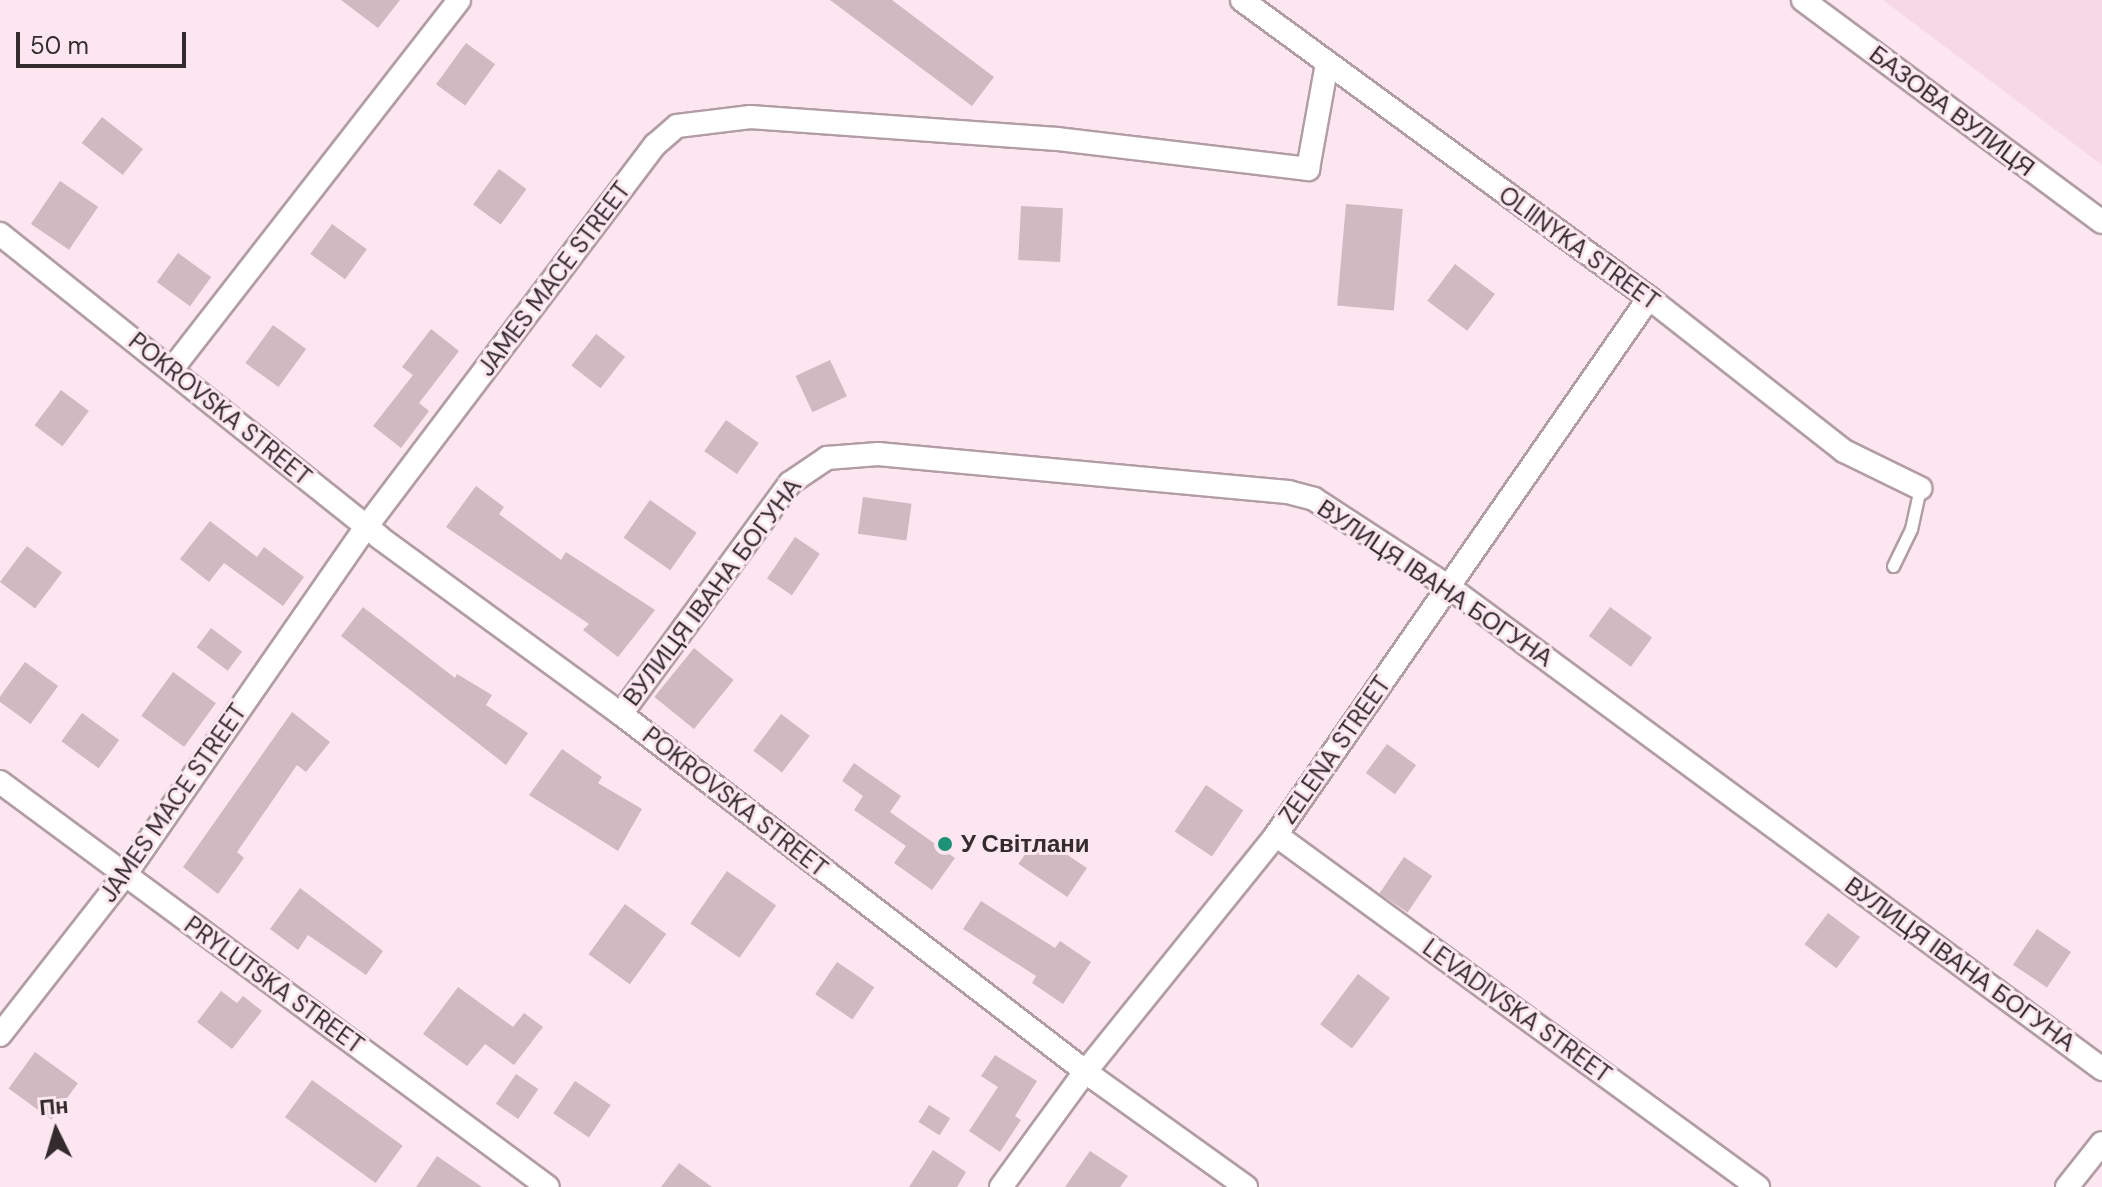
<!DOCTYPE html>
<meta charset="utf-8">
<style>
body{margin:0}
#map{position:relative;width:2102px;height:1187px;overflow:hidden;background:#fce6ef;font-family:"DM Sans",sans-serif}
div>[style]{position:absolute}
.built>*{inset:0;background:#f7d9e5}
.building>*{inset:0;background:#cfbac2;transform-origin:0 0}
.roads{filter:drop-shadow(2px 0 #b29da5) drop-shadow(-2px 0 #b29da5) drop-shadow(0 2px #b29da5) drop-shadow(0 -2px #b29da5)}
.lane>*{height:11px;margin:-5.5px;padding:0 5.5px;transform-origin:5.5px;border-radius:5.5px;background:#fff}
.street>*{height:22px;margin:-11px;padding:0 11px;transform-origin:11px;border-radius:11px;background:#fff}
.dots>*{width:22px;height:22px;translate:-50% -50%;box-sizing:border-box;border:4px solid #fce6ef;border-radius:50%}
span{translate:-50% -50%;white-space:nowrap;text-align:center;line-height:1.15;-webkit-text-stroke:6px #fce6ef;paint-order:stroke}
.street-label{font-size:24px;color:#342b2f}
.poi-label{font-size:24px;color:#342b2f;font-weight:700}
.left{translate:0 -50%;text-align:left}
.north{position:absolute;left:16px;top:1091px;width:80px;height:80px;-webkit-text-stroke:6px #fce6ef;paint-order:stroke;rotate:355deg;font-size:22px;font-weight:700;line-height:32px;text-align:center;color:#342b2f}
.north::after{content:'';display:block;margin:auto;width:28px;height:36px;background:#342b2f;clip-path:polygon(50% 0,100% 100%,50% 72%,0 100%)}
.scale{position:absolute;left:16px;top:32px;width:170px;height:36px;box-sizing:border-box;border:4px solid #342b2f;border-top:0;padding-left:10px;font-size:24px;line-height:28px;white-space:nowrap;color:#342b2f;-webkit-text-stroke:6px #fce6ef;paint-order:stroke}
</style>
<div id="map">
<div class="built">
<i style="clip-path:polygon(1883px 0,2102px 0,2102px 165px)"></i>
</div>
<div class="building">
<i style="clip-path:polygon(341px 0,400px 0,378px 28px)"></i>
<i style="clip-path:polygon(830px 0,892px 0,994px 77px,972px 106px)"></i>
<i style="left:466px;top:43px;width:36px;height:51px;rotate:36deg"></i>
<i style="left:102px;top:117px;width:52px;height:33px;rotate:38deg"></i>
<i style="left:499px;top:169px;width:34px;height:44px;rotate:36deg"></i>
<i style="left:60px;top:181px;width:46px;height:52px;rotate:34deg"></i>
<i style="left:1346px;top:204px;width:57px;height:102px;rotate:5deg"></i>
<i style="left:1021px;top:206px;width:42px;height:54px;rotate:3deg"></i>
<i style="left:332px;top:224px;width:43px;height:37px;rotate:36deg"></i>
<i style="left:178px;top:253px;width:41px;height:36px;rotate:36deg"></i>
<i style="left:1455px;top:264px;width:50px;height:46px;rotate:37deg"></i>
<i style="left:273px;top:325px;width:41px;height:47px;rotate:36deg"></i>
<i style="clip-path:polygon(431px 329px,459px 351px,419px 403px,429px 411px,401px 448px,373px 426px,413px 375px,402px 367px)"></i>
<i style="left:596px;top:334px;width:37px;height:40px;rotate:38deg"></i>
<i style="left:830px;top:360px;width:40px;height:38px;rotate:65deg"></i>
<i style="left:61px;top:390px;width:35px;height:44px;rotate:37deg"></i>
<i style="left:726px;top:420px;width:40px;height:38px;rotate:35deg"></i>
<i style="clip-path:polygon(476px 486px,504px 507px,499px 514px,561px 560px,566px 552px,655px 610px,618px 657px,583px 630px,589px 624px,446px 527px)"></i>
<i style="left:863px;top:497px;width:49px;height:37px;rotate:8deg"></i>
<i style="left:650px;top:500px;width:57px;height:46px;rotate:35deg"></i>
<i style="clip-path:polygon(210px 521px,257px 557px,264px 547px,304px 577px,283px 606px,224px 563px,209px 582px,180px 559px)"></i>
<i style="left:795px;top:537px;width:30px;height:50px;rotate:34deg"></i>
<i style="left:27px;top:546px;width:44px;height:45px;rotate:37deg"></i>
<i style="clip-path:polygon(363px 607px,455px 678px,457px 674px,492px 695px,486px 705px,528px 733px,506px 765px,341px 636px)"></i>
<i style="left:1610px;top:607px;width:52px;height:36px;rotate:36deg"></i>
<i style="left:211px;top:628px;width:39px;height:24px;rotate:37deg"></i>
<i style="left:694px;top:648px;width:51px;height:63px;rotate:39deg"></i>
<i style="left:25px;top:662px;width:41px;height:47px;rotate:36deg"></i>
<i style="left:173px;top:672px;width:53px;height:54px;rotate:36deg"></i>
<i style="clip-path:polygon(292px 712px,330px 742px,306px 772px,297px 765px,237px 852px,244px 858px,218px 894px,183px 867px)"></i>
<i style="left:82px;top:713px;width:46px;height:35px;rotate:36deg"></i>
<i style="left:781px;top:714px;width:36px;height:46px;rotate:37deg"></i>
<i style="left:1387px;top:744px;width:36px;height:36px;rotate:36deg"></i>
<i style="clip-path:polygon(562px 749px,602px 777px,598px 783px,642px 809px,618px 851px,529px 795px)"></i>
<i style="clip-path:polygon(854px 763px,901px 796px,890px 812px,955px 858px,932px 890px,894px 863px,906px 846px,854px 810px,863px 796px,842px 781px)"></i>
<i style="left:1206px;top:785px;width:45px;height:56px;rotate:34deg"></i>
<i style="left:1038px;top:835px;width:59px;height:35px;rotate:34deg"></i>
<i style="left:1404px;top:857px;width:34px;height:44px;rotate:34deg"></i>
<i style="left:727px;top:871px;width:60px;height:64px;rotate:35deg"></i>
<i style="clip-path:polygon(300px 888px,383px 951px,366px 975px,308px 935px,298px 950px,270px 929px)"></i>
<i style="clip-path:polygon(981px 901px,1055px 948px,1060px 941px,1091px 962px,1063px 1004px,1032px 983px,1036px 976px,963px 929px)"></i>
<i style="left:625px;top:904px;width:51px;height:62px;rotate:36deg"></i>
<i style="left:1828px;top:913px;width:40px;height:39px;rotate:37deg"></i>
<i style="left:2037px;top:929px;width:41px;height:43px;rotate:34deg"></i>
<i style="left:837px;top:962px;width:45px;height:39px;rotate:34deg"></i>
<i style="left:1358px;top:974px;width:40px;height:63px;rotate:37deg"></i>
<i style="clip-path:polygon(458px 987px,513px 1027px,524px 1013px,543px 1027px,514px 1065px,485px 1044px,467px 1066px,423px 1034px)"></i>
<i style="clip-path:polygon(221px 991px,237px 1003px,243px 996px,262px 1011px,232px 1049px,197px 1022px)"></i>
<i style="left:35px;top:1052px;width:53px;height:45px;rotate:36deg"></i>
<i style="clip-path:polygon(995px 1055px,1037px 1081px,1015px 1116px,1021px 1120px,1000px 1152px,969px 1131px,998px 1087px,981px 1076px)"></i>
<i style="left:516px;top:1074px;width:27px;height:36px;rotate:34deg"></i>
<i style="left:312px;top:1080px;width:112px;height:46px;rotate:36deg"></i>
<i style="left:575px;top:1081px;width:43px;height:39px;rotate:34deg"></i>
<i style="left:929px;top:1105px;width:25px;height:20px;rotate:32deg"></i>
<i style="clip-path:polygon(933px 1150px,966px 1172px,957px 1187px,909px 1187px)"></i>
<i style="clip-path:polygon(1090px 1151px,1128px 1176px,1120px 1187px,1065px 1187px)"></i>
<i style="clip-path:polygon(437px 1156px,482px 1187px,416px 1187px)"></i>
<i style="clip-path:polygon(679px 1163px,712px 1187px,661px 1187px)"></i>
</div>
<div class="roads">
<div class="lane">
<i style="left:1893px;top:566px;width:41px;rotate:-64.1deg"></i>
<i style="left:1911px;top:529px;width:42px;rotate:-77.6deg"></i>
</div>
<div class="street">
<i style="left:1242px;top:0;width:504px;rotate:36.21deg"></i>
<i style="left:1649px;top:298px;width:248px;rotate:38.1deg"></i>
<i style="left:1844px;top:451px;width:85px;rotate:26deg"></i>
<i style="left:1803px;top:0;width:372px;rotate:36.6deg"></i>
<i style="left:0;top:234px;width:485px;rotate:38.6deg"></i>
<i style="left:379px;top:537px;width:300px;rotate:36.2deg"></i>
<i style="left:621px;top:714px;width:597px;rotate:37.58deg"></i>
<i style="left:1094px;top:1078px;width:187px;rotate:35.6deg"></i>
<i style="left:172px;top:369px;width:467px;rotate:-52.1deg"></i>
<i style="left:621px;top:714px;width:286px;rotate:-53.8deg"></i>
<i style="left:790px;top:483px;width:45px;rotate:-34deg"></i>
<i style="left:827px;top:458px;width:51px;rotate:-4.5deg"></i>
<i style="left:878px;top:454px;width:412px;rotate:5.3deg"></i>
<i style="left:1288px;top:492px;width:27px;rotate:15deg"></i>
<i style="left:1314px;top:499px;width:161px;rotate:33.1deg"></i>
<i style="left:1449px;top:587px;width:812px;rotate:36.43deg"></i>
<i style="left:0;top:782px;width:681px;rotate:36.47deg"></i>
<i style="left:1276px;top:835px;width:597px;rotate:36.14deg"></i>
<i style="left:0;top:1035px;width:203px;rotate:-52deg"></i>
<i style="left:125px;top:875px;width:423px;rotate:-55.3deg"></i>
<i style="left:366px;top:527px;width:479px;rotate:-52.9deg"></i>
<i style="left:655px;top:145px;width:29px;rotate:-41deg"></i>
<i style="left:677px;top:126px;width:74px;rotate:-7deg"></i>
<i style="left:750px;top:117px;width:308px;rotate:4.1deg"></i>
<i style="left:1057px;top:139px;width:253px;rotate:6.8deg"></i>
<i style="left:1308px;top:169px;width:108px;rotate:-79.8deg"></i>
<i style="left:1001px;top:1187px;width:142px;rotate:-53.9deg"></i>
<i style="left:1085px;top:1072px;width:304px;rotate:-51.1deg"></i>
<i style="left:1276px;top:835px;width:654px;rotate:-55.22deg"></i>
<i style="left:2067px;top:1187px;width:56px;rotate:-51.5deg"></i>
</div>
</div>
<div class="dots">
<i style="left:945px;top:844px;background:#1d9276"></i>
</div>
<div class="street-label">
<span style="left:1952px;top:111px;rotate:37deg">БАЗОВА ВУЛИЦЯ</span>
<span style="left:1579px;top:248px;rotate:36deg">OLIINYKA STREET</span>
<span style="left:554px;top:279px;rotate:-53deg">JAMES MACE STREET</span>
<span style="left:220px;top:409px;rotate:39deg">POKROVSKA STREET</span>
<span style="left:1435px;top:583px;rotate:34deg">ВУЛИЦЯ ІВАНА БОГУНА</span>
<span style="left:712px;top:592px;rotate:-53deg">ВУЛИЦЯ ІВАНА БОГУНА</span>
<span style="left:1335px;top:750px;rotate:-55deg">ZELENA STREET</span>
<span style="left:735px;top:802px;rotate:38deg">POKROVSKA STREET</span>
<span style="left:173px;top:803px;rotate:-55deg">JAMES MACE STREET</span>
<span style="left:1960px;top:964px;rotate:36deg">ВУЛИЦЯ ІВАНА БОГУНА</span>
<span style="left:274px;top:985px;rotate:36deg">PRYLUTSKA STREET</span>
<span style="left:1517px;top:1011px;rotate:36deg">LEVADIVSKA STREET</span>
</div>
<div class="poi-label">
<span class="left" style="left:961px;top:844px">У Світлани</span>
</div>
<div class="north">Пн</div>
<div class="scale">50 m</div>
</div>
